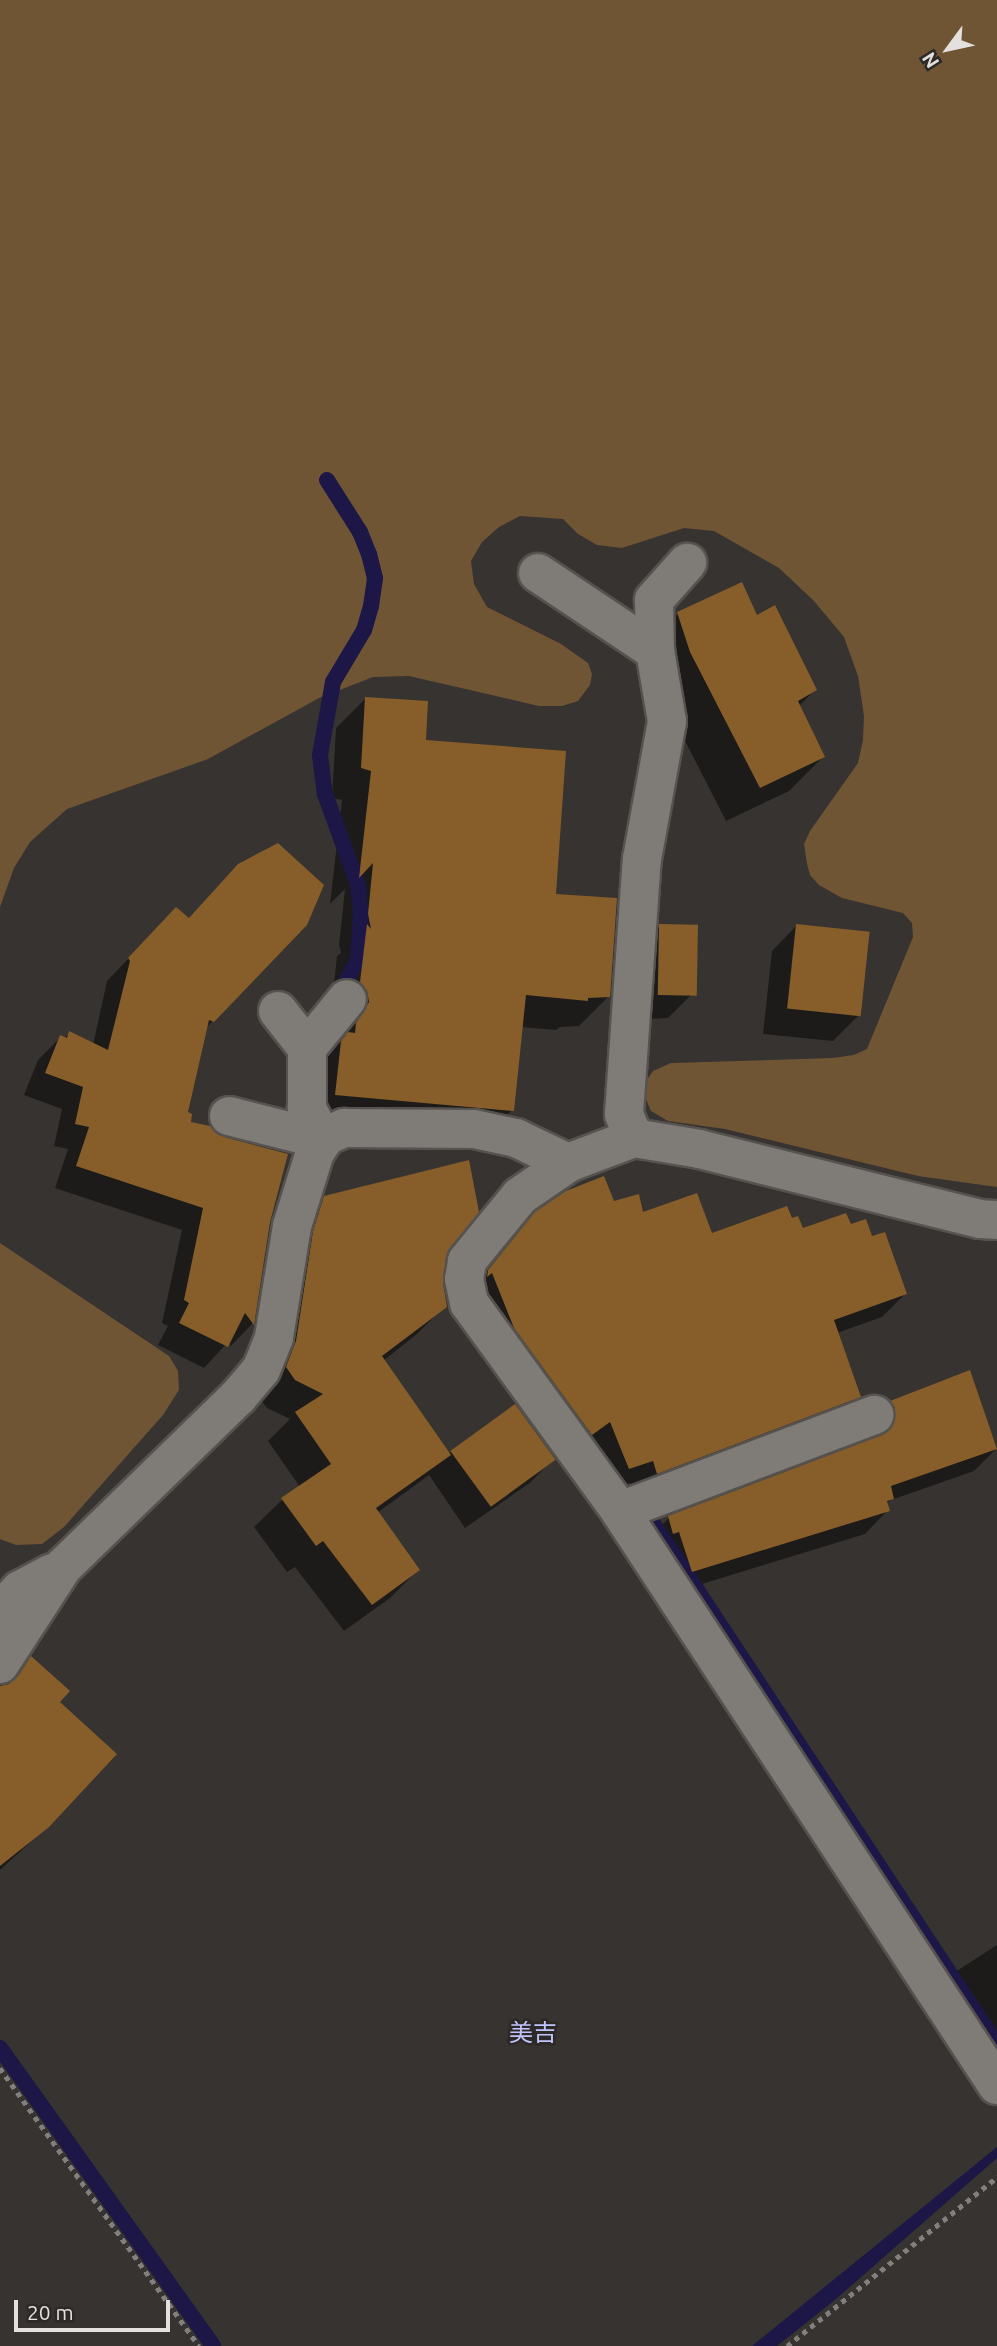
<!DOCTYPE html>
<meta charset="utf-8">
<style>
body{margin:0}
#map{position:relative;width:997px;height:2346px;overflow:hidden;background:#373330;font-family:Ubuntu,"Noto Sans JP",sans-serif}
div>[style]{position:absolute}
.green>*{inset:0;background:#705535}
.water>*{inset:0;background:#1c1746}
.shadow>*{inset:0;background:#0007}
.stream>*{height:16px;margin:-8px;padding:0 8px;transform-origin:8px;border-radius:8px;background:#1c1746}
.building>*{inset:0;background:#875e2a;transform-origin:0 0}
.path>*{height:4.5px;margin-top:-2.25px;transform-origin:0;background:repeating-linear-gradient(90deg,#837f7d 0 5px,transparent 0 10px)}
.roads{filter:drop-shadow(2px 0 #55524f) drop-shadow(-2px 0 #55524f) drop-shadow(0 2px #55524f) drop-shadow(0 -2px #55524f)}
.minor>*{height:38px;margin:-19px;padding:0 19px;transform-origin:19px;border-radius:19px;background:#7f7b76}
span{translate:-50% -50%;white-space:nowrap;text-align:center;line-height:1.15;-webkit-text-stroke:5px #2c2926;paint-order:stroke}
.quarter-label{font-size:24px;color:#c1c3fd}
.north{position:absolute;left:913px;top:14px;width:70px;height:70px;-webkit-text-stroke:5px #2c2926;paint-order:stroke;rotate:237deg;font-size:19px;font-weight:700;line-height:28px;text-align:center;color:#e3e0de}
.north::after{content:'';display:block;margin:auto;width:24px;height:32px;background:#e3e0de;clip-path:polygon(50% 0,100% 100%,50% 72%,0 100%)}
.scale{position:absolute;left:14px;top:2300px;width:156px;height:32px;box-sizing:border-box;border:4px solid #e3e0de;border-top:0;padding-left:9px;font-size:21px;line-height:24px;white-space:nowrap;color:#e3e0de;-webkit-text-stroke:5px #2c2926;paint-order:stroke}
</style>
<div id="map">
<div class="green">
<i style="clip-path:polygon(0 0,997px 0,997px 1187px,918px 1176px,725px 1129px,668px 1121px,651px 1111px,645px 1097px,646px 1081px,653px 1071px,671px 1063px,833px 1058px,854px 1055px,867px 1049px,913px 937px,912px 923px,903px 913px,842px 898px,819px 885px,810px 875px,807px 864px,804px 844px,810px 831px,858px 763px,863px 740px,864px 716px,858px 676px,844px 637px,814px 601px,779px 568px,714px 531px,684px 528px,622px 548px,597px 545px,578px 534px,563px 519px,520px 516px,499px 527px,482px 542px,471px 561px,474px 584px,487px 607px,561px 644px,588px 663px,592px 674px,590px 685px,578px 701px,562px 706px,539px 706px,409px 676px,373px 677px,319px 698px,208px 759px,67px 809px,30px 842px,14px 868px,0 907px)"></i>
<i style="clip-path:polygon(0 1243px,169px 1356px,178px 1371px,179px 1390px,163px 1415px,64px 1527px,42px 1544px,16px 1545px,0 1539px)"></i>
</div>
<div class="water">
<i style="clip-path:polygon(997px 2147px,997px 2158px,836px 2299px,777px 2346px,752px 2346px)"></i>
</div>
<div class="shadow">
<i style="clip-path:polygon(678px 614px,815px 690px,799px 706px,823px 757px,789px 791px,726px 821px,657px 686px,644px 647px)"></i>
<i style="clip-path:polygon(366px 698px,424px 741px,554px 896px,609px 996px,579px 1026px,560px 1027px,556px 1030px,521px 1027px,512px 1110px,482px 1140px,306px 1124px,319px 1064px,326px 1056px,337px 956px,341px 953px,339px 945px,345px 889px,330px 904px,342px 800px,332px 798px,336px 728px)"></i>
<i style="clip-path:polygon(278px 845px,305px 924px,206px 1028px,186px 1113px,188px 1123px,269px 1222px,252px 1324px,231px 1346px,228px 1342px,204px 1368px,158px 1345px,168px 1326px,162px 1323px,182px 1230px,55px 1188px,68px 1149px,54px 1146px,62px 1109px,24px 1095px,38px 1060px,60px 1038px,64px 1039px,70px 1033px,93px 1045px,107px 981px,154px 932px,188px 920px,243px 861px)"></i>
<i style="clip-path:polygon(797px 925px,858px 1016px,833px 1041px,763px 1034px,772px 951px)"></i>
<i style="clip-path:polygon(660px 926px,693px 993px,668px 1018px,630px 1020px,635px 951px)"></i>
<i style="clip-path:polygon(325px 1197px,444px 1256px,441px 1283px,445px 1306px,417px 1334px,383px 1361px,448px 1454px,515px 1407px,553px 1459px,531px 1482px,465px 1528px,429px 1475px,377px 1513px,418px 1570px,390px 1598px,344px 1631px,295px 1567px,287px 1572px,254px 1527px,282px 1500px,300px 1487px,268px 1441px,290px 1419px,267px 1408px,258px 1396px,297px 1226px)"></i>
<i style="clip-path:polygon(613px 1203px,711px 1235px,791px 1220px,801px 1231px,850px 1227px,871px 1238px,905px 1294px,882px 1317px,837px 1333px,859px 1396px,835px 1419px,634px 1496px,630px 1483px,606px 1491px,465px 1295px,536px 1214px)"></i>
<i style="clip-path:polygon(969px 1372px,997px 1448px,974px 1471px,891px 1500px,886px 1504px,888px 1510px,865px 1534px,669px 1594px,646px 1541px,669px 1518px,873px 1441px,868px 1425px,891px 1402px)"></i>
<i style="clip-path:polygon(31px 1659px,57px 1702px,48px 1826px,0 1870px,0 1687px)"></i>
<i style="clip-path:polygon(997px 1945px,997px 2104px,974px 2078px,923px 2003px,952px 1974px)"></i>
</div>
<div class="stream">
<i style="left:327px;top:480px;width:62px;rotate:57.6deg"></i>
<i style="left:360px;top:532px;width:24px;rotate:68deg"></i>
<i style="left:369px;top:554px;width:25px;rotate:76deg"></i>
<i style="left:375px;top:578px;width:28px;rotate:98deg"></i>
<i style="left:371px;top:606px;width:25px;rotate:106deg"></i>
<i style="left:364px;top:630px;width:61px;rotate:120.8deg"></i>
<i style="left:333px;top:682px;width:74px;rotate:100.1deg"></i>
<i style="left:320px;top:755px;width:39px;rotate:83deg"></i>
<i style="left:325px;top:794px;width:97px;rotate:70.1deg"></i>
<i style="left:358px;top:885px;width:28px;rotate:84deg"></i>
<i style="left:361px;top:913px;width:46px;rotate:93.7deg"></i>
<i style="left:358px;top:959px;width:26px;rotate:118deg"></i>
<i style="left:654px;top:1525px;width:623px;rotate:56.59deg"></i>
<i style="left:0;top:2048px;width:366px;rotate:54.4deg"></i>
</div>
<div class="building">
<i style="clip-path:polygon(742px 582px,757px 615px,775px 605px,817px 690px,798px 701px,825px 757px,760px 788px,690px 652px,677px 612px)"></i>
<i style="clip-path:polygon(365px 697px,428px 701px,426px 740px,566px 751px,556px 894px,617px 898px,610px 997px,588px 998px,588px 1001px,526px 995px,514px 1111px,335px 1095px,341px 1041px,348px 1032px,355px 1033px,356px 1023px,369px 1002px,367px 991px,360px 982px,367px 924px,371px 929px,368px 914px,373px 863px,359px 878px,371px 771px,361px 768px)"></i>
<i style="clip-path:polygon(278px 843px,324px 885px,307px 925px,214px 1022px,209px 1020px,188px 1112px,192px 1114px,191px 1122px,210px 1126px,224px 1137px,288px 1154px,270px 1222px,254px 1325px,245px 1313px,228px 1347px,179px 1323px,189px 1303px,184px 1300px,203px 1208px,76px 1166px,89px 1127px,75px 1124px,83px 1087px,45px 1073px,60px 1035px,67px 1038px,69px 1031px,108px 1050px,130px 961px,128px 958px,176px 907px,189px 918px,238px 864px)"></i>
<i style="left:659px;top:924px;width:39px;height:71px;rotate:1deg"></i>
<i style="left:796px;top:924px;width:74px;height:85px;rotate:6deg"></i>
<i style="clip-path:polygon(469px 1160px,479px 1212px,446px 1257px,443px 1283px,447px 1307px,382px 1356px,451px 1455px,376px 1508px,420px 1570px,372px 1605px,323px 1541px,316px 1546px,281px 1498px,331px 1464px,295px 1412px,323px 1394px,295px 1380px,286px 1367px,296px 1341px,313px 1231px,324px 1196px)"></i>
<i style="clip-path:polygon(604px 1176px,614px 1201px,639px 1194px,643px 1212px,697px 1193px,712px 1233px,787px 1206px,792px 1218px,798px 1216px,803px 1228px,846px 1213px,851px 1224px,866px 1219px,872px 1236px,885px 1232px,907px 1294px,834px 1320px,861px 1397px,657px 1474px,653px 1461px,629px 1469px,610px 1422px,592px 1435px,514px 1328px,492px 1273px,487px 1277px,488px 1270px,535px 1212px,566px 1191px)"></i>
<i style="clip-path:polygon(970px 1370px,997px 1449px,891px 1486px,894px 1499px,887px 1501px,890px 1511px,692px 1572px,679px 1532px,673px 1534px,668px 1516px,882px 1435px,890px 1429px,895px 1419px,895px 1408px,890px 1401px)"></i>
<i style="left:515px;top:1404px;width:69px;height:80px;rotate:54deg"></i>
<i style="clip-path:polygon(31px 1656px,70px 1691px,60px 1702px,117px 1754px,49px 1827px,0 1866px,0 1686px,9px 1684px,18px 1676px)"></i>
</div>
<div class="path">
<i style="left:0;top:2068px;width:342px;rotate:54.4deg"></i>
<i style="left:787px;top:2346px;width:270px;rotate:-38.8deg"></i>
</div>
<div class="roads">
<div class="minor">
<i style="left:538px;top:573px;width:141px;rotate:33.7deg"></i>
<i style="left:278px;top:1011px;width:47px;rotate:51.9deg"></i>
<i style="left:229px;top:1116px;width:97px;rotate:14.3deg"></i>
<i style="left:634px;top:1138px;width:26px;rotate:-113deg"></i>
<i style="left:624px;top:1114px;width:256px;rotate:-86deg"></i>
<i style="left:642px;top:859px;width:140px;rotate:-79.7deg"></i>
<i style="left:667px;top:721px;width:71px;rotate:-99.7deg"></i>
<i style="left:655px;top:651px;width:51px;rotate:-91.1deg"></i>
<i style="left:654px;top:600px;width:50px;rotate:-48.3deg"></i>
<i style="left:323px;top:1140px;width:36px;rotate:-117deg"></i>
<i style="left:307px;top:1108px;width:60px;rotate:-90deg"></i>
<i style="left:307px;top:1048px;width:63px;rotate:-50.8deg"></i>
<i style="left:997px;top:1220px;width:17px;rotate:-177deg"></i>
<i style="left:980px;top:1219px;width:289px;rotate:-166deg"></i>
<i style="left:700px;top:1149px;width:67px;rotate:-170.5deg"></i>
<i style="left:634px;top:1138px;width:71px;rotate:159.3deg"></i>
<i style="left:568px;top:1163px;width:58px;rotate:145.5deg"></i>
<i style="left:520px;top:1196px;width:84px;rotate:129.2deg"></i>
<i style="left:467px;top:1261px;width:18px;rotate:99deg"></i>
<i style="left:464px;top:1279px;width:25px;rotate:78deg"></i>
<i style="left:469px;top:1303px;width:257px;rotate:54deg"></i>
<i style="left:620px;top:1511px;width:687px;rotate:56.7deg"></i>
<i style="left:620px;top:1511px;width:272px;rotate:-20.7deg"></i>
<i style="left:0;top:1612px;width:30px;rotate:-48deg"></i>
<i style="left:20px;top:1590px;width:36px;rotate:-28deg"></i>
<i style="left:0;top:1664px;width:116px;rotate:-57deg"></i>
<i style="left:63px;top:1567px;width:244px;rotate:-44.2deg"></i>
<i style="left:238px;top:1397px;width:35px;rotate:-50deg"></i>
<i style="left:261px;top:1370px;width:35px;rotate:-68deg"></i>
<i style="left:274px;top:1337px;width:112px;rotate:-80.8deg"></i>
<i style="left:292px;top:1226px;width:77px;rotate:-72.7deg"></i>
<i style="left:315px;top:1152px;width:19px;rotate:-55deg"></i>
<i style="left:326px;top:1136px;width:20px;rotate:-24deg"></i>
<i style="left:344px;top:1128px;width:130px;rotate:0.4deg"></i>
<i style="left:474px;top:1129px;width:43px;rotate:12.1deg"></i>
<i style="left:516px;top:1138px;width:58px;rotate:25.7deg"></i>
</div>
</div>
<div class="quarter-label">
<span style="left:533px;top:2033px">美吉</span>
</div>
<div class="north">N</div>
<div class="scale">20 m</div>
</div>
